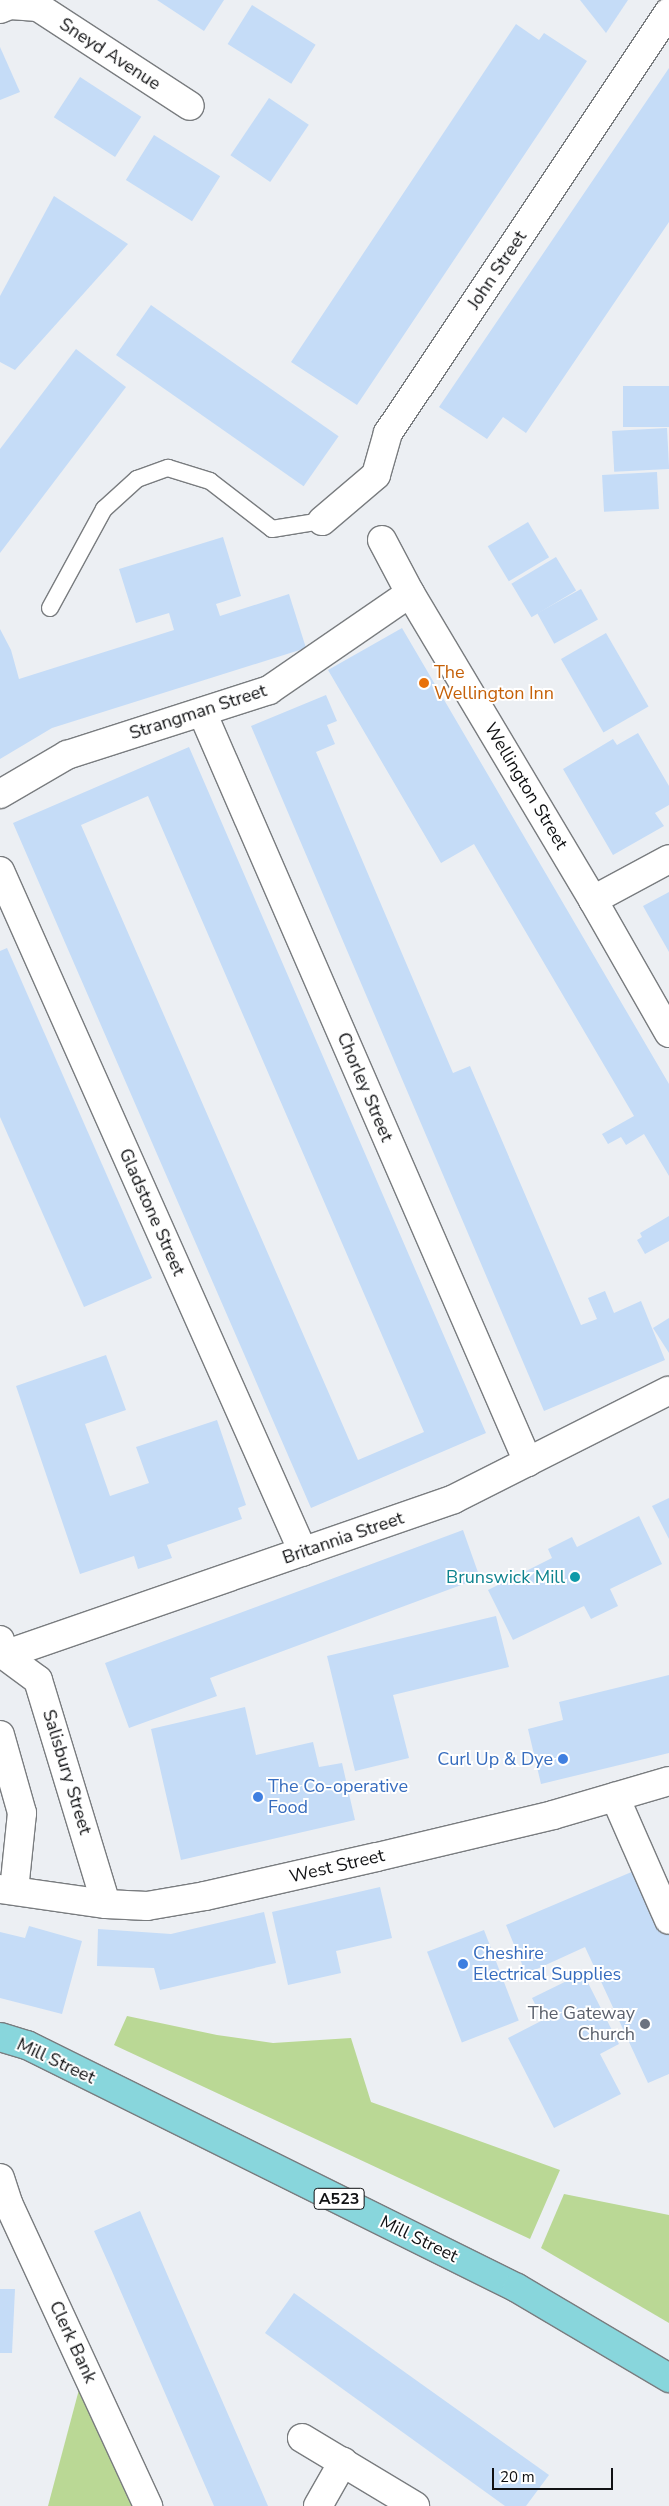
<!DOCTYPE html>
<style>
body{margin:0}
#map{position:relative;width:669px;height:2506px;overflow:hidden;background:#eceff3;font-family:"Nunito Sans",sans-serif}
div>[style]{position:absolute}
.green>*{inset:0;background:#bad895}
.building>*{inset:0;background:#c5dcf7;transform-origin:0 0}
.roads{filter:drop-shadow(1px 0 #797c7f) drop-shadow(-1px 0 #797c7f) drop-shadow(0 1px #797c7f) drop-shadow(0 -1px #797c7f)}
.service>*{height:16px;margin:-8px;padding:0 8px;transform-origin:8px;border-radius:8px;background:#fff}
.minor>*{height:28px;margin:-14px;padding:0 14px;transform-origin:14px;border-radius:14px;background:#fff}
.tertiary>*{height:28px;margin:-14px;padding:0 14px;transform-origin:14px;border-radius:14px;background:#fff}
.trunk>*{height:28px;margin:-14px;padding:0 14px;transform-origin:14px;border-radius:14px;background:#88d6dc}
.dots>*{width:14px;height:14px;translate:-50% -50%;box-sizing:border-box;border:2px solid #fff;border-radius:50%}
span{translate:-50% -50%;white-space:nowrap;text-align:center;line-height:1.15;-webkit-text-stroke:4px #fff;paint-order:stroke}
.shield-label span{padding:1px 4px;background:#fff;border:1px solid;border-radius:4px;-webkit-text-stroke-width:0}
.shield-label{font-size:16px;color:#101113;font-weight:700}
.street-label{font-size:18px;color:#101113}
.food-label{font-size:18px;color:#c56008}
.left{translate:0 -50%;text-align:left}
.culture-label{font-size:18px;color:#0d838f}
.right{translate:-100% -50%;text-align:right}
.shop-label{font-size:18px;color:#366cbe}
.worship-label{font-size:18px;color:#5b616d}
.scale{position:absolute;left:492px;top:2468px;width:121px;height:22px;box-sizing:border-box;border:2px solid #101113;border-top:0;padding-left:6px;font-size:15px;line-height:18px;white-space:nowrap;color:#101113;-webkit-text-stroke:4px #fff;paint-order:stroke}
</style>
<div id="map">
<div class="green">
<i style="clip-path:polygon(127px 2016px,217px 2035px,273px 2043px,351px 2038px,371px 2102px,560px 2170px,530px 2239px,114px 2045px)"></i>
<i style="clip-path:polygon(564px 2194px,669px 2215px,669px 2323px,541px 2248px)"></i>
<i style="clip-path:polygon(81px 2382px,135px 2506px,48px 2506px)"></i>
</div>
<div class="building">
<i style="clip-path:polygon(157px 0,224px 0,204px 31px)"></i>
<i style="clip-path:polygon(580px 0,628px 0,606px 33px)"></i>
<i style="left:252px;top:5px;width:75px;height:46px;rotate:32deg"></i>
<i style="clip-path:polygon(516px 24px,539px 40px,544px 33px,587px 61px,357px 405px,291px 362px)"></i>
<i style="clip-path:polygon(0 47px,20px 92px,0 100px)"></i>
<i style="clip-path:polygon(669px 68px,669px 222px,526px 433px,503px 417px,487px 439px,439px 407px)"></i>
<i style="left:80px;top:77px;width:73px;height:48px;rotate:33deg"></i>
<i style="left:269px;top:98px;width:48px;height:69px;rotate:34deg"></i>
<i style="left:154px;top:135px;width:78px;height:53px;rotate:32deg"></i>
<i style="clip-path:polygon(54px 196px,128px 244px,15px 370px,0 362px,0 296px)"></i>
<i style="left:151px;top:305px;width:229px;height:61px;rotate:35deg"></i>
<i style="clip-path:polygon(76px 349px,126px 387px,0 553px,0 449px)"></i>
<i style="left:669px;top:386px;width:41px;height:46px;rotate:90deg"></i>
<i style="left:667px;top:428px;width:41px;height:55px;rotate:87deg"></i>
<i style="left:657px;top:472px;width:37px;height:55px;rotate:87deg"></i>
<i style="left:528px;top:522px;width:41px;height:47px;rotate:59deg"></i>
<i style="clip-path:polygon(223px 537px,241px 596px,216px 604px,220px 616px,289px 594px,306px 648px,52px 728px,0 759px,0 629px,11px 650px,19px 679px,174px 630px,169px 613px,136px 623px,119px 569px)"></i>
<i style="left:556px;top:557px;width:39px;height:52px;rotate:59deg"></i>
<i style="left:581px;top:589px;width:35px;height:50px;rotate:61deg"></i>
<i style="clip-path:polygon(402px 628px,669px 1084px,669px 1176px,644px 1134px,626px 1145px,621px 1137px,608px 1144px,602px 1134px,634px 1116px,474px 844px,441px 863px,328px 670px)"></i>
<i style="left:606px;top:633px;width:85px;height:52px;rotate:60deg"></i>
<i style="clip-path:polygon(326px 695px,337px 721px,327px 725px,335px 744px,316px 752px,453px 1073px,470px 1066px,581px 1325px,597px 1319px,588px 1298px,605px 1291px,614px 1313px,641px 1301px,665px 1360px,544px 1411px,251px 726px)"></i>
<i style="clip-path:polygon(638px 733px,669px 786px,669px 805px,655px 813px,664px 826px,613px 855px,563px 769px,613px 739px,617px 745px)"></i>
<i style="clip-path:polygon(evenodd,189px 747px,486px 1433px,311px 1508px,13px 823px,189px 747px,148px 796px,424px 1432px,358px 1460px,81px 825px,148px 796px)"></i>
<i style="clip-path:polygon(669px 892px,669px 952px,643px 906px)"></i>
<i style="clip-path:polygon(7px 948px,152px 1278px,84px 1307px,0 1117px,0 951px)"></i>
<i style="clip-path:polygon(669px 1216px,669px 1241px,645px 1254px,637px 1240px,642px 1237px,640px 1233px)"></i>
<i style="clip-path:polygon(669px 1318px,669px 1353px,653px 1328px)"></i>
<i style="clip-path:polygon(106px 1355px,126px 1410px,85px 1424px,110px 1496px,149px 1483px,136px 1447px,217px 1420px,246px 1505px,238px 1508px,242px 1519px,167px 1545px,172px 1558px,138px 1569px,134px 1556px,80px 1574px,16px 1386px)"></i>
<i style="clip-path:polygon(669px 1498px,669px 1539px,652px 1506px)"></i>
<i style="clip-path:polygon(639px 1516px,662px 1564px,610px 1589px,618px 1606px,591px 1619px,584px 1606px,513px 1640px,488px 1590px,552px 1558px,548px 1549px,572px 1537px,577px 1547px)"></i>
<i style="clip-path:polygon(463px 1530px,480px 1578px,210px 1678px,217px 1696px,129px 1728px,105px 1663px)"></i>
<i style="clip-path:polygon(496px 1616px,509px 1667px,393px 1695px,409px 1758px,355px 1771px,327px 1656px)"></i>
<i style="clip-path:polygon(669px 1675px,669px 1753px,541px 1784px,528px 1729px,563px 1720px,559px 1702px)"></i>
<i style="clip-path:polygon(245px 1707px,256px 1755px,313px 1742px,319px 1767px,342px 1763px,355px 1820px,181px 1860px,151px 1729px)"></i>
<i style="clip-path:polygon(641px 1868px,669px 1932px,669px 2074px,648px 2083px,585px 1947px,526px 1974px,506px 1925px)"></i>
<i style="clip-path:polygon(380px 1887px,392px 1938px,336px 1951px,341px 1973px,288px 1985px,272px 1912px)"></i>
<i style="clip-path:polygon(264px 1912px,276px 1963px,160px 1990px,154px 1968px,97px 1966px,98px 1929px,171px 1934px)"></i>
<i style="clip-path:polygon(29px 1926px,82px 1941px,62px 2014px,0 1998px,0 1932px,25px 1938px)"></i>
<i style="left:484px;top:1930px;width:97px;height:61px;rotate:69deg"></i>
<i style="clip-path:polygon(583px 1973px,619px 2044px,600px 2054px,621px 2094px,554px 2128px,508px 2038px,543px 2020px,532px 1998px)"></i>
<i style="clip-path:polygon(140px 2211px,173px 2288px,268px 2506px,214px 2506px,111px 2269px,94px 2231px)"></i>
<i style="clip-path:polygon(0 2289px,15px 2289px,12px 2353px,0 2353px)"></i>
<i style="clip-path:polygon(294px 2293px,549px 2475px,526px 2506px,505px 2506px,265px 2333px)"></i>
</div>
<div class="roads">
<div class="service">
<i style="left:50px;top:608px;width:113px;rotate:-61.4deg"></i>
<i style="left:104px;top:509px;width:45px;rotate:-42.3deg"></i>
<i style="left:137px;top:479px;width:33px;rotate:-20deg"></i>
<i style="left:168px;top:468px;width:44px;rotate:17.2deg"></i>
<i style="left:210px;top:481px;width:78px;rotate:37.7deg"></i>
<i style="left:272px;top:529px;width:51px;rotate:-9.1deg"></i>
</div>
<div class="minor">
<i style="left:0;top:9px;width:11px;rotate:-22deg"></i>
<i style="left:10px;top:5px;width:28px;rotate:4deg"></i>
<i style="left:38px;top:7px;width:181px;rotate:33.1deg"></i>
<i style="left:322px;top:521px;width:71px;rotate:-40.4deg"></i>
<i style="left:376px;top:475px;width:44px;rotate:-74.1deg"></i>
<i style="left:388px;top:433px;width:506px;rotate:-56.28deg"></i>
<i style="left:382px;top:540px;width:60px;rotate:62.2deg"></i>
<i style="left:410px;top:593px;width:357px;rotate:59.2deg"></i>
<i style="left:593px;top:900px;width:153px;rotate:60.3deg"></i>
<i style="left:202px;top:712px;width:818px;rotate:66.51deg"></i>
<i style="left:0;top:794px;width:78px;rotate:-30.2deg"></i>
<i style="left:67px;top:755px;width:212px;rotate:-17.8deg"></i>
<i style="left:269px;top:690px;width:171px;rotate:-34.5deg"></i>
<i style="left:0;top:871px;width:745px;rotate:66.01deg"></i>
<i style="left:593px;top:900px;width:86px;rotate:-28.3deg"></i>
<i style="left:4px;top:1655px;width:476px;rotate:-19.1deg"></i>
<i style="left:454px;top:1499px;width:240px;rotate:-26.8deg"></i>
<i style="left:615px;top:1797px;width:134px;rotate:66.3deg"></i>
<i style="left:0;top:2178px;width:28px;rotate:72deg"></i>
<i style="left:9px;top:2205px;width:332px;rotate:65.2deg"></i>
<i style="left:302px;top:2438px;width:132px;rotate:31deg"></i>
<i style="left:318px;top:2506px;width:51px;rotate:-60.4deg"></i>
</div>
<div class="tertiary">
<i style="left:0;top:1640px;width:16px;rotate:75deg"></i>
<i style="left:4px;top:1655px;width:42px;rotate:36.3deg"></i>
<i style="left:38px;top:1680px;width:234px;rotate:73.1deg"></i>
<i style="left:0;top:1735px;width:81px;rotate:74.2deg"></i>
<i style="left:22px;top:1813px;width:77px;rotate:95.9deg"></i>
<i style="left:0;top:1889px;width:107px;rotate:8.1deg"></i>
<i style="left:106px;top:1904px;width:41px;rotate:2.8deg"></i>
<i style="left:147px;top:1906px;width:59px;rotate:-9.8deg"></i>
<i style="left:205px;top:1896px;width:176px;rotate:-12.8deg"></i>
<i style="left:377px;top:1857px;width:181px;rotate:-13.4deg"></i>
<i style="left:553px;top:1815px;width:121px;rotate:-16.3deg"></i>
</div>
<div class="trunk">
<i style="left:0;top:2037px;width:28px;rotate:17deg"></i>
<i style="left:27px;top:2045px;width:547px;rotate:26.38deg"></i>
<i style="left:517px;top:2288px;width:177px;rotate:30.6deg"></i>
</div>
</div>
<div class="dots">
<i style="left:424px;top:683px;background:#e8710a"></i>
<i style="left:575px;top:1577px;background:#0f9aa8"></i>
<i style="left:563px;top:1759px;background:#3f7fe0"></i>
<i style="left:258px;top:1797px;background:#3f7fe0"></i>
<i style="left:463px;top:1964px;background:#3f7fe0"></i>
<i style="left:645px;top:2024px;background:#6b7280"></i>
</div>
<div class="shield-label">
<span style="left:339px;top:2199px">A523</span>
</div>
<div class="street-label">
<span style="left:110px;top:54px;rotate:33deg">Sneyd Avenue</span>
<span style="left:497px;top:270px;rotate:-56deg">John Street</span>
<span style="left:198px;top:712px;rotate:-18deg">Strangman Street</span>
<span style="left:526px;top:786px;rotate:59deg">Wellington Street</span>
<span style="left:365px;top:1087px;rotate:67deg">Chorley Street</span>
<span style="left:152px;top:1212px;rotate:66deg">Gladstone Street</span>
<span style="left:343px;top:1538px;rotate:-19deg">Britannia Street</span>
<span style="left:67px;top:1772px;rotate:73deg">Salisbury Street</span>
<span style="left:337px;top:1866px;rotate:-13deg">West Street</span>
<span style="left:56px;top:2061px;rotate:25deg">Mill Street</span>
<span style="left:419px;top:2239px;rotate:26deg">Mill Street</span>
<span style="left:73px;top:2342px;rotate:65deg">Clerk Bank</span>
</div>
<div class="food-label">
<span class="left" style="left:434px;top:683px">The<br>Wellington Inn</span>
</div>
<div class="culture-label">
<span class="right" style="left:565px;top:1577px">Brunswick Mill</span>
</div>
<div class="shop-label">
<span class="right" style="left:553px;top:1759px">Curl Up &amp; Dye</span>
<span class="left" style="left:268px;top:1797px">The Co-operative<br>Food</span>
<span class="left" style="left:473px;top:1964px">Cheshire<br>Electrical Supplies</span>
</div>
<div class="worship-label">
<span class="right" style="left:635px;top:2024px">The Gateway<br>Church</span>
</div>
<div class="scale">20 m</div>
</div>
